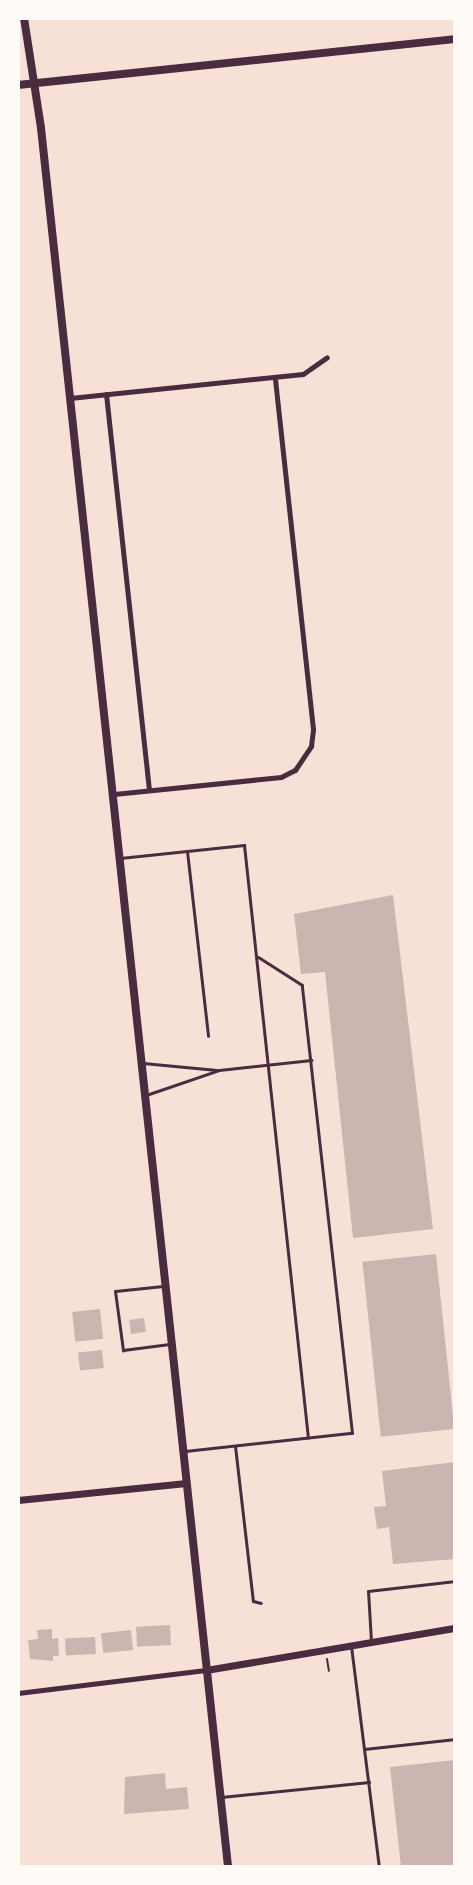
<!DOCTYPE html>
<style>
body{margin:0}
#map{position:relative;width:473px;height:1885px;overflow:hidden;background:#f7e1d7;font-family:Poppins,sans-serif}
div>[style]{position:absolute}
.building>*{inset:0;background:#ccb4b1;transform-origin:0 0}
.path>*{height:2px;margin:-1px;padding:0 1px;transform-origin:1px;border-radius:1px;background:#4a2c40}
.service>*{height:3px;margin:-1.5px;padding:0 1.5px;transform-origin:1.5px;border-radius:1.5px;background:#4a2c40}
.minor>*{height:5px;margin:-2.5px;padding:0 2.5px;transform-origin:2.5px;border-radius:2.5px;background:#4a2c40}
.tertiary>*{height:7px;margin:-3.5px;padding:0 3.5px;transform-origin:3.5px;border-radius:3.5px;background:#4a2c40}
.secondary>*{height:8px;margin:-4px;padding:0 4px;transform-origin:4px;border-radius:4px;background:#4a2c40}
span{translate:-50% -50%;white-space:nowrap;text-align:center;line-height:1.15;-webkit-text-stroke:5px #fffaf5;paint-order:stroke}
.frame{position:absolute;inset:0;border:20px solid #fffaf5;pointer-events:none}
</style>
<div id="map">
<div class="building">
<i style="clip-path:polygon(393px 895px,433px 1229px,353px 1238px,325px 972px,301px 974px,294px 914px)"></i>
<i style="left:436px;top:1254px;width:176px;height:74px;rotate:84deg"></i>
<i style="left:100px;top:1309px;width:30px;height:28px;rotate:84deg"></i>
<i style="left:144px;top:1318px;width:14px;height:15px;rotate:82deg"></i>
<i style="left:102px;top:1350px;width:18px;height:24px;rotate:84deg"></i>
<i style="clip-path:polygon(455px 1462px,455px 1559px,393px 1564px,389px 1527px,377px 1529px,374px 1507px,386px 1506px,382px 1471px)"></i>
<i style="left:170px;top:1625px;width:20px;height:34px;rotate:87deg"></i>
<i style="clip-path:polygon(52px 1629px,52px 1639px,58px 1638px,59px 1656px,53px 1656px,53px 1661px,30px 1659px,28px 1640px,38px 1639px,37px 1630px)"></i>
<i style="left:131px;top:1630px;width:20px;height:30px;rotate:84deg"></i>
<i style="left:95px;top:1637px;width:17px;height:30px;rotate:87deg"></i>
<i style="clip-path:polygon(455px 1760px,455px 1867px,401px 1867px,390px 1767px)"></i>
<i style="clip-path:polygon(165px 1773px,166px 1789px,187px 1787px,189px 1809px,124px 1814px,125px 1777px)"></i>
</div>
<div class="path">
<i style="left:327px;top:1659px;width:12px;rotate:81deg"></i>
</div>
<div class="service">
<i style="left:187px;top:851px;width:186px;rotate:83.5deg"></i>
<i style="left:120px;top:858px;width:125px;rotate:-6deg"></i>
<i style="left:244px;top:845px;width:596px;rotate:83.84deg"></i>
<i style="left:143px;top:1063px;width:74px;rotate:5.4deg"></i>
<i style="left:146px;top:1095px;width:77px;rotate:-18.9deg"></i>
<i style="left:219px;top:1070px;width:93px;rotate:-6.2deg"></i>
<i style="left:163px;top:1286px;width:48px;rotate:174.1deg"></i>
<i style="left:115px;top:1291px;width:60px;rotate:82.3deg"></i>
<i style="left:123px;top:1350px;width:47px;rotate:-7.3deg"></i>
<i style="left:235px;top:1446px;width:156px;rotate:83.4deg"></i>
<i style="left:253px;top:1601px;width:8px;rotate:14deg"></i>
<i style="left:185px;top:1451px;width:168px;rotate:-6.2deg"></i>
<i style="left:352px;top:1433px;width:451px;rotate:-96.4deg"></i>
<i style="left:302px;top:985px;width:52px;rotate:-147.5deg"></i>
<i style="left:371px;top:1641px;width:50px;rotate:-93.4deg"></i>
<i style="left:368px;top:1591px;width:88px;rotate:-6.6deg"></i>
<i style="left:351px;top:1646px;width:223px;rotate:82.8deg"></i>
<i style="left:364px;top:1749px;width:92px;rotate:-6.3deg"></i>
<i style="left:221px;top:1797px;width:149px;rotate:-5.8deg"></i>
</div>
<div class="minor">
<i style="left:106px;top:394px;width:397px;rotate:83.8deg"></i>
<i style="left:70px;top:398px;width:234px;rotate:-5.9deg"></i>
<i style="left:303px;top:374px;width:29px;rotate:-35deg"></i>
<i style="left:114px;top:794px;width:168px;rotate:-5.8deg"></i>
<i style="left:281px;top:777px;width:16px;rotate:-27deg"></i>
<i style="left:295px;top:770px;width:29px;rotate:-56deg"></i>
<i style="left:311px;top:746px;width:17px;rotate:-83deg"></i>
<i style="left:313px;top:729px;width:354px;rotate:-96.2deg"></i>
<i style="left:18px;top:1693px;width:189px;rotate:-7deg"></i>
</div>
<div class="tertiary">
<i style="left:18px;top:1500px;width:169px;rotate:-5.8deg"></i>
<i style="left:206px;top:1670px;width:253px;rotate:-9.6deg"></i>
</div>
<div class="secondary">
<i style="left:24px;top:18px;width:111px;rotate:81.2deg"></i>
<i style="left:41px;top:128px;width:1749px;rotate:83.86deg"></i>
<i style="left:18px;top:85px;width:439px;rotate:-6deg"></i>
</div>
<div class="frame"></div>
</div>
